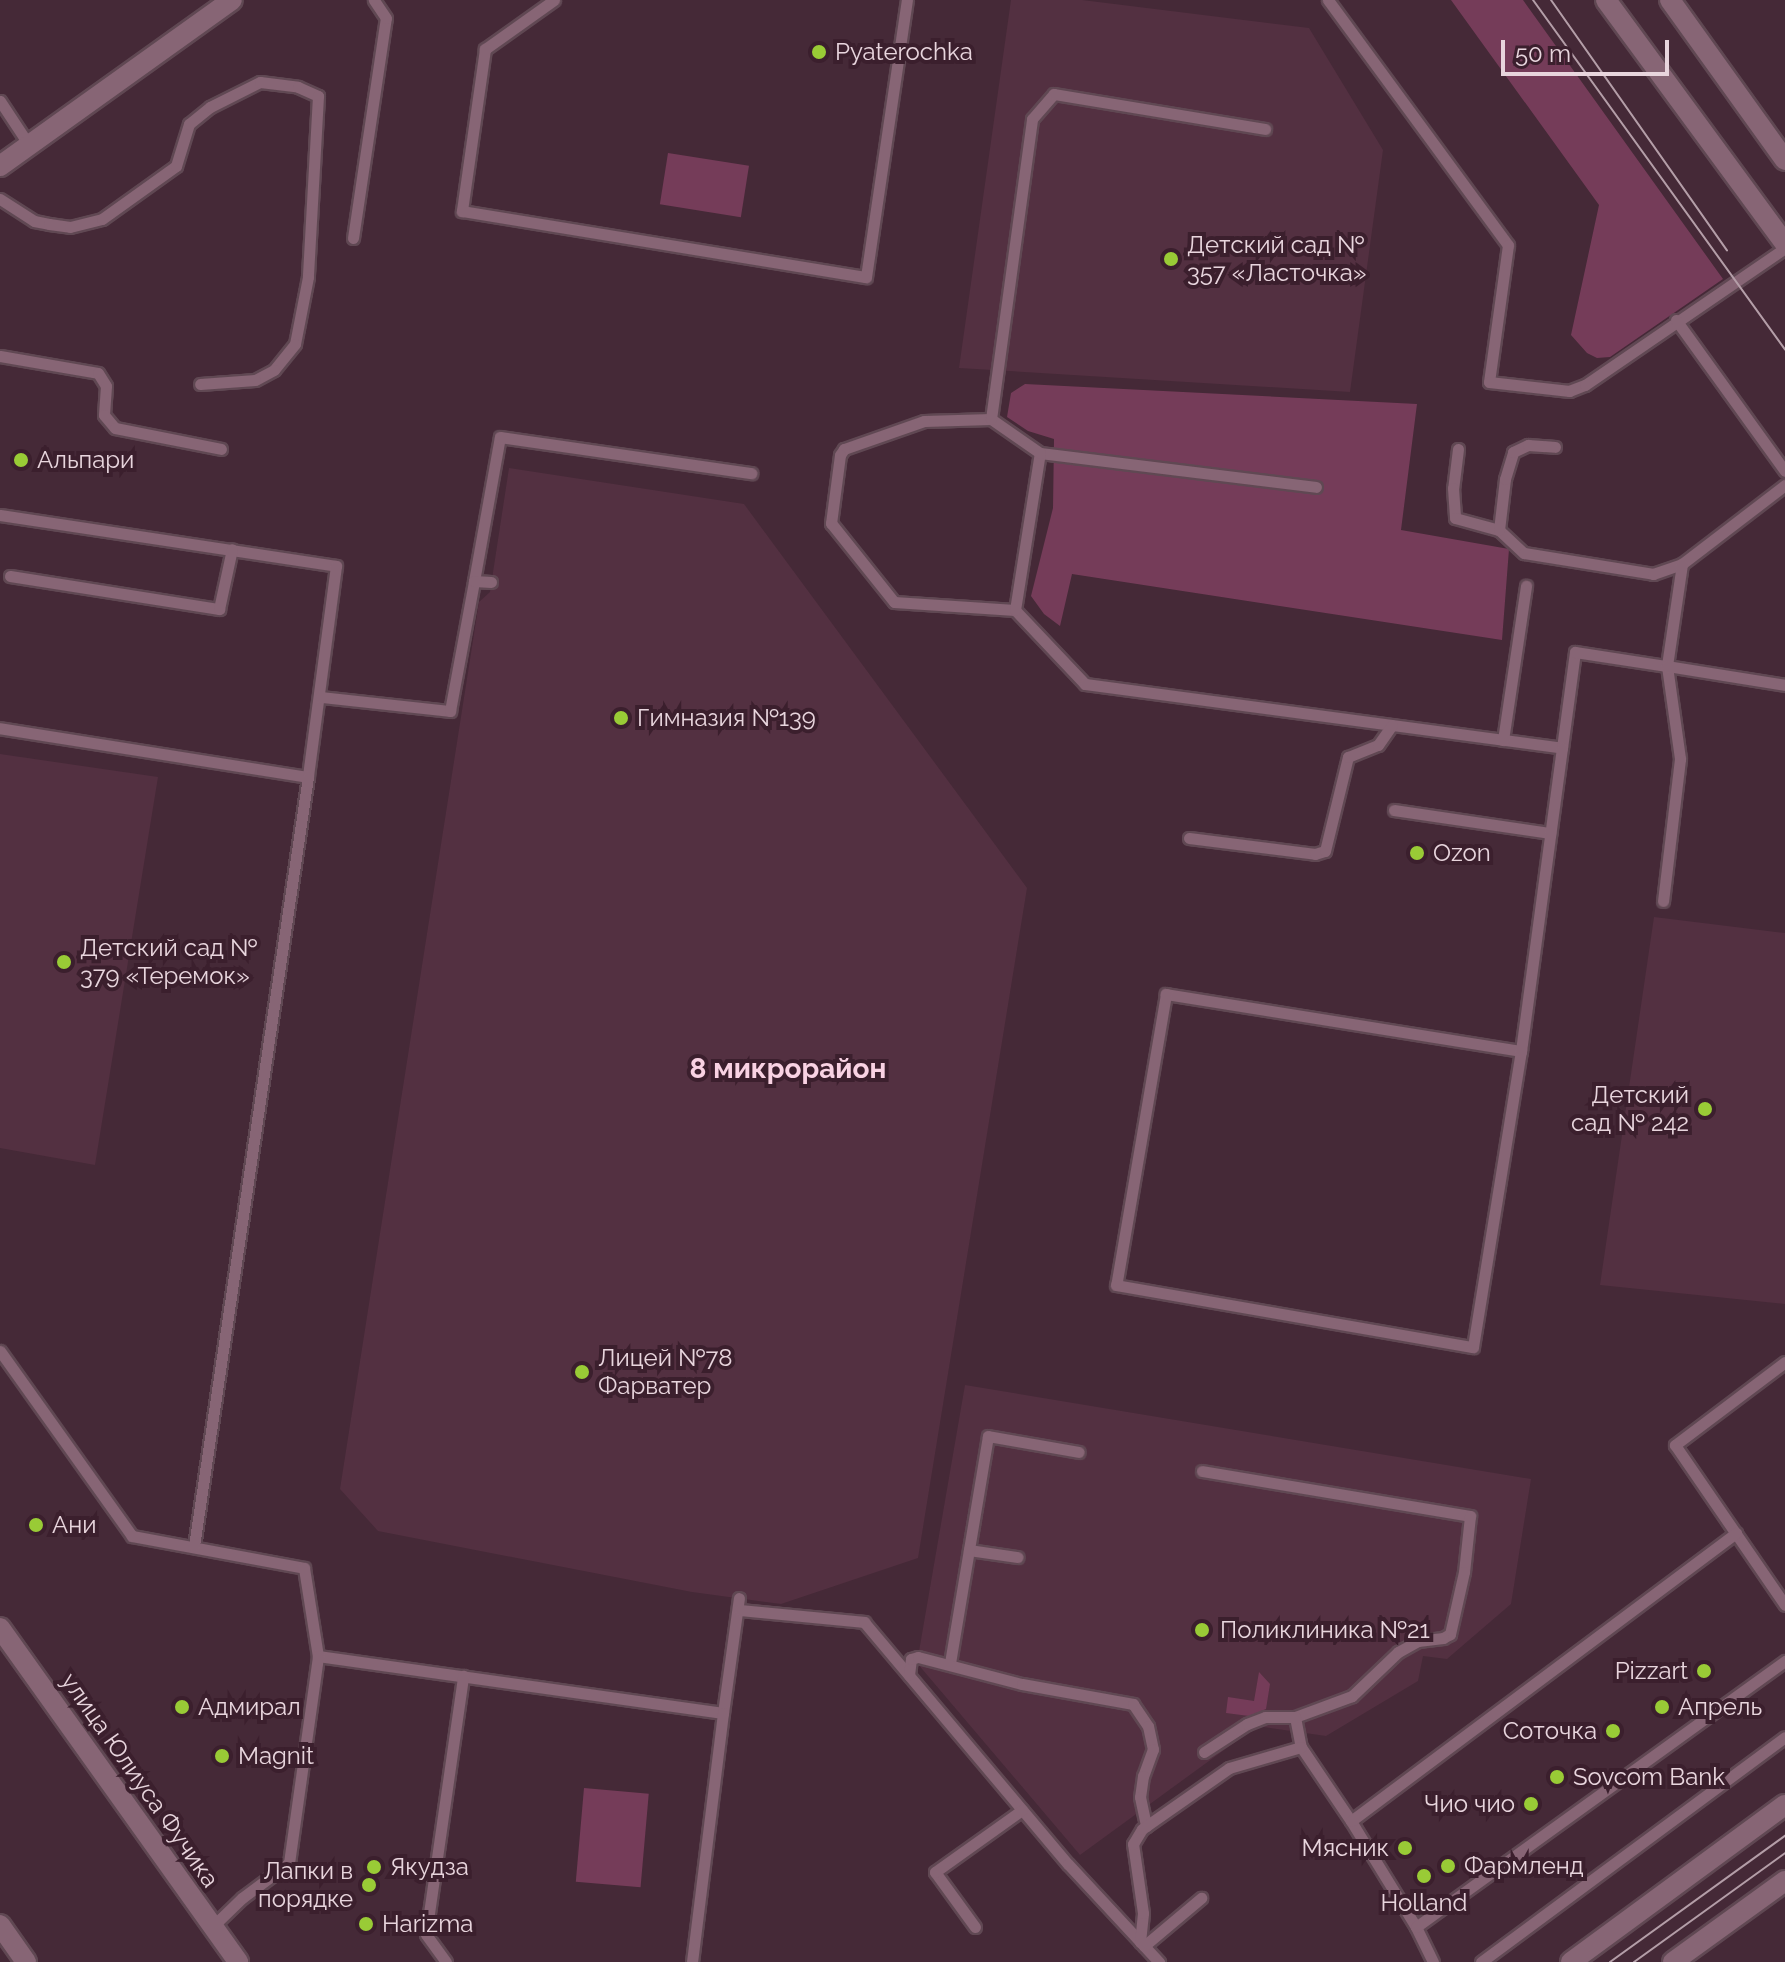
<!DOCTYPE html>
<meta charset="utf-8">
<style>
body{margin:0}
#map{position:relative;width:1785px;height:1962px;overflow:hidden;background:#452937;font-family:Raleway,sans-serif}
div>[style]{position:absolute}
.built>*{inset:0;background:#533041}
.green>*{inset:0;background:#753c59;transform-origin:0 0}
.roads{filter:drop-shadow(2px 0 #604853) drop-shadow(-2px 0 #604853) drop-shadow(0 2px #604853) drop-shadow(0 -2px #604853)}
.lane>*{height:11px;margin:-5.5px;padding:0 5.5px;transform-origin:5.5px;border-radius:5.5px;background:#876575}
.secondary>*{height:20px;margin:-10px;padding:0 10px;transform-origin:10px;border-radius:10px;background:#876575}
.tram>*{height:2px;margin:-1px;padding:0 1px;transform-origin:1px;border-radius:1px;background:#b49ea8}
.dots>*{width:22px;height:22px;translate:-50% -50%;box-sizing:border-box;border:4px solid #3b1f2d;border-radius:50%}
span{translate:-50% -50%;white-space:nowrap;text-align:center;line-height:1.15;-webkit-text-stroke:8px #3b1f2d;paint-order:stroke}
.poi-label{font-size:24px;color:#e8d5dd}
.left{translate:0 -50%;text-align:left}
.right{translate:-100% -50%;text-align:right}
.street-label{font-size:24px;color:#e8d5dd}
.quarter-label{font-size:28px;color:#f9d2e3;font-weight:700}
.scale{position:absolute;left:1501px;top:40px;width:168px;height:36px;box-sizing:border-box;border:4px solid #e8d5dd;border-top:0;padding-left:10px;font-size:24px;line-height:28px;white-space:nowrap;color:#e8d5dd;-webkit-text-stroke:6px #3b1f2d;paint-order:stroke}
</style>
<div id="map">
<div class="built">
<i style="clip-path:polygon(1011px 0,1082px 0,1309px 28px,1383px 150px,1350px 392px,959px 368px)"></i>
<i style="clip-path:polygon(509px 468px,744px 504px,1027px 888px,918px 1558px,781px 1604px,692px 1592px,378px 1531px,340px 1489px,479px 602px,490px 592px)"></i>
<i style="clip-path:polygon(0 754px,158px 777px,95px 1165px,0 1148px)"></i>
<i style="clip-path:polygon(1654px 917px,1785px 933px,1785px 1304px,1600px 1285px)"></i>
<i style="clip-path:polygon(965px 1385px,1531px 1479px,1511px 1604px,1447px 1659px,1423px 1656px,1418px 1681px,1326px 1736px,1257px 1726px,1080px 1855px,917px 1663px)"></i>
</div>
<div class="green">
<i style="clip-path:polygon(1451px 0,1523px 0,1723px 279px,1610px 357px,1597px 358px,1587px 353px,1571px 335px,1599px 205px)"></i>
<i style="left:668px;top:153px;width:82px;height:52px;rotate:9deg"></i>
<i style="clip-path:polygon(1025px 384px,1417px 404px,1401px 530px,1509px 549px,1502px 640px,1072px 574px,1060px 626px,1044px 614px,1031px 596px,1053px 508px,1054px 439px,1028px 431px,1007px 417px,1011px 393px)"></i>
<i style="clip-path:polygon(1259px 1672px,1270px 1684px,1266px 1709px,1249px 1716px,1226px 1713px,1228px 1697px,1254px 1701px)"></i>
<i style="left:584px;top:1788px;width:65px;height:94px;rotate:5deg"></i>
</div>
<div class="roads">
<div class="lane">
<i style="left:554px;top:0;width:85px;rotate:144.6deg"></i>
<i style="left:485px;top:49px;width:164px;rotate:98.1deg"></i>
<i style="left:462px;top:211px;width:409px;rotate:9.3deg"></i>
<i style="left:866px;top:277px;width:280px;rotate:-81.6deg"></i>
<i style="left:1328px;top:0;width:304px;rotate:53.7deg"></i>
<i style="left:1508px;top:245px;width:138px;rotate:97.9deg"></i>
<i style="left:1489px;top:382px;width:81px;rotate:6.4deg"></i>
<i style="left:1569px;top:391px;width:17px;rotate:-21deg"></i>
<i style="left:1585px;top:385px;width:242px;rotate:-34.4deg"></i>
<i style="left:0;top:101px;width:53px;rotate:56.6deg"></i>
<i style="left:0;top:199px;width:40px;rotate:32.9deg"></i>
<i style="left:34px;top:221px;width:15px;rotate:11deg"></i>
<i style="left:49px;top:224px;width:21px;rotate:8deg"></i>
<i style="left:70px;top:227px;width:33px;rotate:-14deg"></i>
<i style="left:102px;top:219px;width:91px;rotate:-35.6deg"></i>
<i style="left:176px;top:166px;width:44px;rotate:-72.8deg"></i>
<i style="left:189px;top:124px;width:27px;rotate:-39deg"></i>
<i style="left:210px;top:107px;width:56px;rotate:-26.6deg"></i>
<i style="left:260px;top:82px;width:38px;rotate:7deg"></i>
<i style="left:298px;top:87px;width:22px;rotate:24deg"></i>
<i style="left:318px;top:96px;width:181px;rotate:93.2deg"></i>
<i style="left:308px;top:277px;width:68px;rotate:101deg"></i>
<i style="left:295px;top:344px;width:33px;rotate:129deg"></i>
<i style="left:274px;top:370px;width:21px;rotate:152deg"></i>
<i style="left:255px;top:380px;width:55px;rotate:175.8deg"></i>
<i style="left:353px;top:238px;width:222px;rotate:-81.5deg"></i>
<i style="left:386px;top:18px;width:22px;rotate:-124deg"></i>
<i style="left:1676px;top:320px;width:186px;rotate:54.2deg"></i>
<i style="left:0;top:356px;width:99px;rotate:9.8deg"></i>
<i style="left:98px;top:373px;width:15px;rotate:58deg"></i>
<i style="left:106px;top:386px;width:29px;rotate:94deg"></i>
<i style="left:104px;top:415px;width:17px;rotate:50deg"></i>
<i style="left:115px;top:428px;width:108px;rotate:11.2deg"></i>
<i style="left:991px;top:419px;width:67px;rotate:178.3deg"></i>
<i style="left:924px;top:421px;width:85px;rotate:160.7deg"></i>
<i style="left:844px;top:449px;width:7px;rotate:124deg"></i>
<i style="left:840px;top:455px;width:69px;rotate:97.5deg"></i>
<i style="left:831px;top:523px;width:101px;rotate:51.4deg"></i>
<i style="left:894px;top:602px;width:121px;rotate:3.8deg"></i>
<i style="left:1015px;top:610px;width:102px;rotate:46.6deg"></i>
<i style="left:1085px;top:684px;width:481px;rotate:7.6deg"></i>
<i style="left:1562px;top:748px;width:97px;rotate:-82.3deg"></i>
<i style="left:1575px;top:652px;width:93px;rotate:8.7deg"></i>
<i style="left:1667px;top:666px;width:94px;rotate:82deg"></i>
<i style="left:1680px;top:759px;width:143px;rotate:96.8deg"></i>
<i style="left:1458px;top:449px;width:39px;rotate:97deg"></i>
<i style="left:1453px;top:488px;width:30px;rotate:86deg"></i>
<i style="left:1455px;top:518px;width:46px;rotate:15.3deg"></i>
<i style="left:1499px;top:530px;width:34px;rotate:43deg"></i>
<i style="left:1524px;top:553px;width:131px;rotate:9.2deg"></i>
<i style="left:1653px;top:574px;width:31px;rotate:-19deg"></i>
<i style="left:1040px;top:453px;width:278px;rotate:7deg"></i>
<i style="left:1785px;top:485px;width:130px;rotate:142.5deg"></i>
<i style="left:1682px;top:564px;width:103px;rotate:98.4deg"></i>
<i style="left:1667px;top:666px;width:120px;rotate:9.1deg"></i>
<i style="left:0;top:515px;width:340px;rotate:8.6deg"></i>
<i style="left:336px;top:566px;width:213px;rotate:97.6deg"></i>
<i style="left:308px;top:777px;width:312px;rotate:-171deg"></i>
<i style="left:1499px;top:530px;width:51px;rotate:-83.3deg"></i>
<i style="left:1505px;top:479px;width:28px;rotate:-73deg"></i>
<i style="left:1513px;top:452px;width:17px;rotate:-25deg"></i>
<i style="left:1528px;top:445px;width:27px;rotate:4deg"></i>
<i style="left:10px;top:576px;width:212px;rotate:9deg"></i>
<i style="left:219px;top:609px;width:61px;rotate:-77.8deg"></i>
<i style="left:474px;top:581px;width:146px;rotate:-79.8deg"></i>
<i style="left:500px;top:437px;width:254px;rotate:8.2deg"></i>
<i style="left:1015px;top:610px;width:159px;rotate:-81deg"></i>
<i style="left:1040px;top:453px;width:60px;rotate:-145.2deg"></i>
<i style="left:991px;top:419px;width:303px;rotate:-82.2deg"></i>
<i style="left:1032px;top:119px;width:33px;rotate:-49deg"></i>
<i style="left:1054px;top:94px;width:214px;rotate:9.4deg"></i>
<i style="left:321px;top:697px;width:130px;rotate:6.2deg"></i>
<i style="left:450px;top:711px;width:132px;rotate:-79.5deg"></i>
<i style="left:474px;top:581px;width:17px;rotate:3deg"></i>
<i style="left:1503px;top:740px;width:156px;rotate:-81.5deg"></i>
<i style="left:1394px;top:810px;width:158px;rotate:8.4deg"></i>
<i style="left:1189px;top:838px;width:127px;rotate:7.2deg"></i>
<i style="left:1315px;top:854px;width:10px;rotate:-17deg"></i>
<i style="left:1325px;top:851px;width:97px;rotate:-76.3deg"></i>
<i style="left:1348px;top:757px;width:32px;rotate:-22deg"></i>
<i style="left:1378px;top:745px;width:24px;rotate:-55deg"></i>
<i style="left:1521px;top:1051px;width:360px;rotate:-170.9deg"></i>
<i style="left:1166px;top:994px;width:295px;rotate:99.7deg"></i>
<i style="left:1116px;top:1285px;width:362px;rotate:9.9deg"></i>
<i style="left:1473px;top:1347px;width:300px;rotate:-80.8deg"></i>
<i style="left:1521px;top:1051px;width:306px;rotate:-82.3deg"></i>
<i style="left:0;top:1351px;width:227px;rotate:54.5deg"></i>
<i style="left:132px;top:1536px;width:175px;rotate:10.5deg"></i>
<i style="left:304px;top:1568px;width:89px;rotate:81deg"></i>
<i style="left:318px;top:1656px;width:409px;rotate:8deg"></i>
<i style="left:723px;top:1713px;width:116px;rotate:-82.1deg"></i>
<i style="left:1785px;top:1362px;width:138px;rotate:143deg"></i>
<i style="left:1675px;top:1445px;width:194px;rotate:55.5deg"></i>
<i style="left:1202px;top:1471px;width:272px;rotate:9.5deg"></i>
<i style="left:1470px;top:1516px;width:56px;rotate:96.1deg"></i>
<i style="left:1464px;top:1572px;width:64px;rotate:102.7deg"></i>
<i style="left:1450px;top:1634px;width:8px;rotate:150deg"></i>
<i style="left:1443px;top:1638px;width:25px;rotate:173deg"></i>
<i style="left:1418px;top:1641px;width:23px;rotate:151deg"></i>
<i style="left:1398px;top:1652px;width:64px;rotate:136.3deg"></i>
<i style="left:1352px;top:1696px;width:61px;rotate:159.8deg"></i>
<i style="left:1295px;top:1717px;width:31px;rotate:79deg"></i>
<i style="left:1301px;top:1747px;width:89px;rotate:56deg"></i>
<i style="left:1351px;top:1821px;width:124px;rotate:58.5deg"></i>
<i style="left:1416px;top:1927px;width:39px;rotate:64deg"></i>
<i style="left:194px;top:1546px;width:777px;rotate:-81.57deg"></i>
<i style="left:969px;top:1550px;width:49px;rotate:8.3deg"></i>
<i style="left:740px;top:1610px;width:125px;rotate:5.5deg"></i>
<i style="left:864px;top:1622px;width:317px;rotate:49.9deg"></i>
<i style="left:1068px;top:1864px;width:134px;rotate:47.1deg"></i>
<i style="left:950px;top:1663px;width:230px;rotate:-80.5deg"></i>
<i style="left:988px;top:1436px;width:92px;rotate:10deg"></i>
<i style="left:909px;top:1675px;width:16px;rotate:-83deg"></i>
<i style="left:911px;top:1659px;width:7px;rotate:-16deg"></i>
<i style="left:918px;top:1657px;width:107px;rotate:14.6deg"></i>
<i style="left:1022px;top:1684px;width:113px;rotate:10.2deg"></i>
<i style="left:1133px;top:1704px;width:27px;rotate:56deg"></i>
<i style="left:1148px;top:1726px;width:24px;rotate:78deg"></i>
<i style="left:1153px;top:1749px;width:29px;rotate:110deg"></i>
<i style="left:1143px;top:1776px;width:21px;rotate:98deg"></i>
<i style="left:1140px;top:1797px;width:30px;rotate:78deg"></i>
<i style="left:1204px;top:1752px;width:51px;rotate:-33.1deg"></i>
<i style="left:1247px;top:1724px;width:19px;rotate:-21deg"></i>
<i style="left:1265px;top:1717px;width:30px"></i>
<i style="left:1351px;top:1821px;width:481px;rotate:-36.8deg"></i>
<i style="left:212px;top:1927px;width:42px;rotate:-44deg"></i>
<i style="left:242px;top:1898px;width:59px;rotate:-36.7deg"></i>
<i style="left:289px;top:1863px;width:209px;rotate:-82deg"></i>
<i style="left:975px;top:1927px;width:68px;rotate:-126deg"></i>
<i style="left:935px;top:1872px;width:107px;rotate:-35.5deg"></i>
<i style="left:1416px;top:1927px;width:455px;rotate:-35.8deg"></i>
<i style="left:1140px;top:1942px;width:29px;rotate:-84deg"></i>
<i style="left:1143px;top:1913px;width:70px;rotate:-98.2deg"></i>
<i style="left:1133px;top:1844px;width:17px;rotate:-59deg"></i>
<i style="left:1142px;top:1829px;width:106px;rotate:-35deg"></i>
<i style="left:1229px;top:1768px;width:75px;rotate:-16.3deg"></i>
<i style="left:1144px;top:1946px;width:75px;rotate:-40.1deg"></i>
<i style="left:446px;top:1962px;width:34px;rotate:-126deg"></i>
<i style="left:426px;top:1934px;width:261px;rotate:-81.8deg"></i>
<i style="left:692px;top:1962px;width:251px;rotate:-82.9deg"></i>
<i style="left:1481px;top:1962px;width:378px;rotate:-36.5deg"></i>
</div>
<div class="secondary">
<i style="left:1606px;top:0;width:303px;rotate:53.7deg"></i>
<i style="left:1670px;top:0;width:197px;rotate:54.3deg"></i>
<i style="left:0;top:166px;width:285px;rotate:-35.6deg"></i>
<i style="left:0;top:1628px;width:410px;rotate:54.5deg"></i>
<i style="left:0;top:1925px;width:45px;rotate:54.9deg"></i>
<i style="left:1571px;top:1962px;width:265px;rotate:-36.3deg"></i>
<i style="left:1673px;top:1962px;width:138px;rotate:-35.9deg"></i>
</div>
</div>
<div class="tram">
<i style="left:1533px;top:0;width:431px;rotate:54.2deg"></i>
<i style="left:1551px;top:0;width:306px;rotate:54.9deg"></i>
<i style="left:1610px;top:1962px;width:216px;rotate:-35.8deg"></i>
<i style="left:1634px;top:1962px;width:186px;rotate:-35.8deg"></i>
</div>
<div class="dots">
<i style="left:819px;top:52px;background:#99cb36"></i>
<i style="left:1171px;top:259px;background:#99cb36"></i>
<i style="left:21px;top:460px;background:#99cb36"></i>
<i style="left:621px;top:718px;background:#99cb36"></i>
<i style="left:1417px;top:853px;background:#99cb36"></i>
<i style="left:64px;top:962px;background:#99cb36"></i>
<i style="left:1705px;top:1109px;background:#99cb36"></i>
<i style="left:582px;top:1372px;background:#99cb36"></i>
<i style="left:36px;top:1525px;background:#99cb36"></i>
<i style="left:1202px;top:1630px;background:#99cb36"></i>
<i style="left:1704px;top:1671px;background:#99cb36"></i>
<i style="left:182px;top:1707px;background:#99cb36"></i>
<i style="left:1662px;top:1707px;background:#99cb36"></i>
<i style="left:1613px;top:1731px;background:#99cb36"></i>
<i style="left:222px;top:1756px;background:#99cb36"></i>
<i style="left:1557px;top:1777px;background:#99cb36"></i>
<i style="left:1531px;top:1804px;background:#99cb36"></i>
<i style="left:1405px;top:1848px;background:#99cb36"></i>
<i style="left:1448px;top:1866px;background:#99cb36"></i>
<i style="left:374px;top:1867px;background:#99cb36"></i>
<i style="left:1424px;top:1876px;background:#99cb36"></i>
<i style="left:369px;top:1885px;background:#99cb36"></i>
<i style="left:366px;top:1924px;background:#99cb36"></i>
</div>
<div class="poi-label">
<span class="left" style="left:835px;top:52px">Pyaterochka</span>
<span class="left" style="left:1187px;top:259px">Детский сад №<br>357 «Ласточка»</span>
<span class="left" style="left:37px;top:460px">Альпари</span>
<span class="left" style="left:637px;top:718px">Гимназия №139</span>
<span class="left" style="left:1433px;top:853px">Ozon</span>
<span class="left" style="left:80px;top:962px">Детский сад №<br>379 «Теремок»</span>
<span class="right" style="left:1689px;top:1109px">Детский<br>сад № 242</span>
<span class="left" style="left:598px;top:1372px">Лицей №78<br>Фарватер</span>
<span class="left" style="left:52px;top:1525px">Ани</span>
<span class="left" style="left:1220px;top:1630px">Поликлиника №21</span>
<span class="right" style="left:1688px;top:1671px">Pizzart</span>
<span class="left" style="left:198px;top:1707px">Адмирал</span>
<span class="left" style="left:1678px;top:1707px">Апрель</span>
<span class="right" style="left:1597px;top:1731px">Соточка</span>
<span class="left" style="left:238px;top:1756px">Magnit</span>
<span class="left" style="left:1573px;top:1777px">Sovcom Bank</span>
<span class="right" style="left:1515px;top:1804px">Чио чио</span>
<span class="right" style="left:1389px;top:1848px">Мясник</span>
<span class="left" style="left:1464px;top:1866px">Фармленд</span>
<span class="left" style="left:390px;top:1867px">Якудза</span>
<span class="right" style="left:353px;top:1885px">Лапки в<br>порядке</span>
<span style="left:1424px;top:1903px">Holland</span>
<span class="left" style="left:382px;top:1924px">Harizma</span>
</div>
<div class="street-label">
<span style="left:140px;top:1780px;rotate:55deg">улица Юлиуса Фучика</span>
</div>
<div class="quarter-label">
<span style="left:788px;top:1069px">8 микрорайон</span>
</div>
<div class="scale">50 m</div>
</div>
